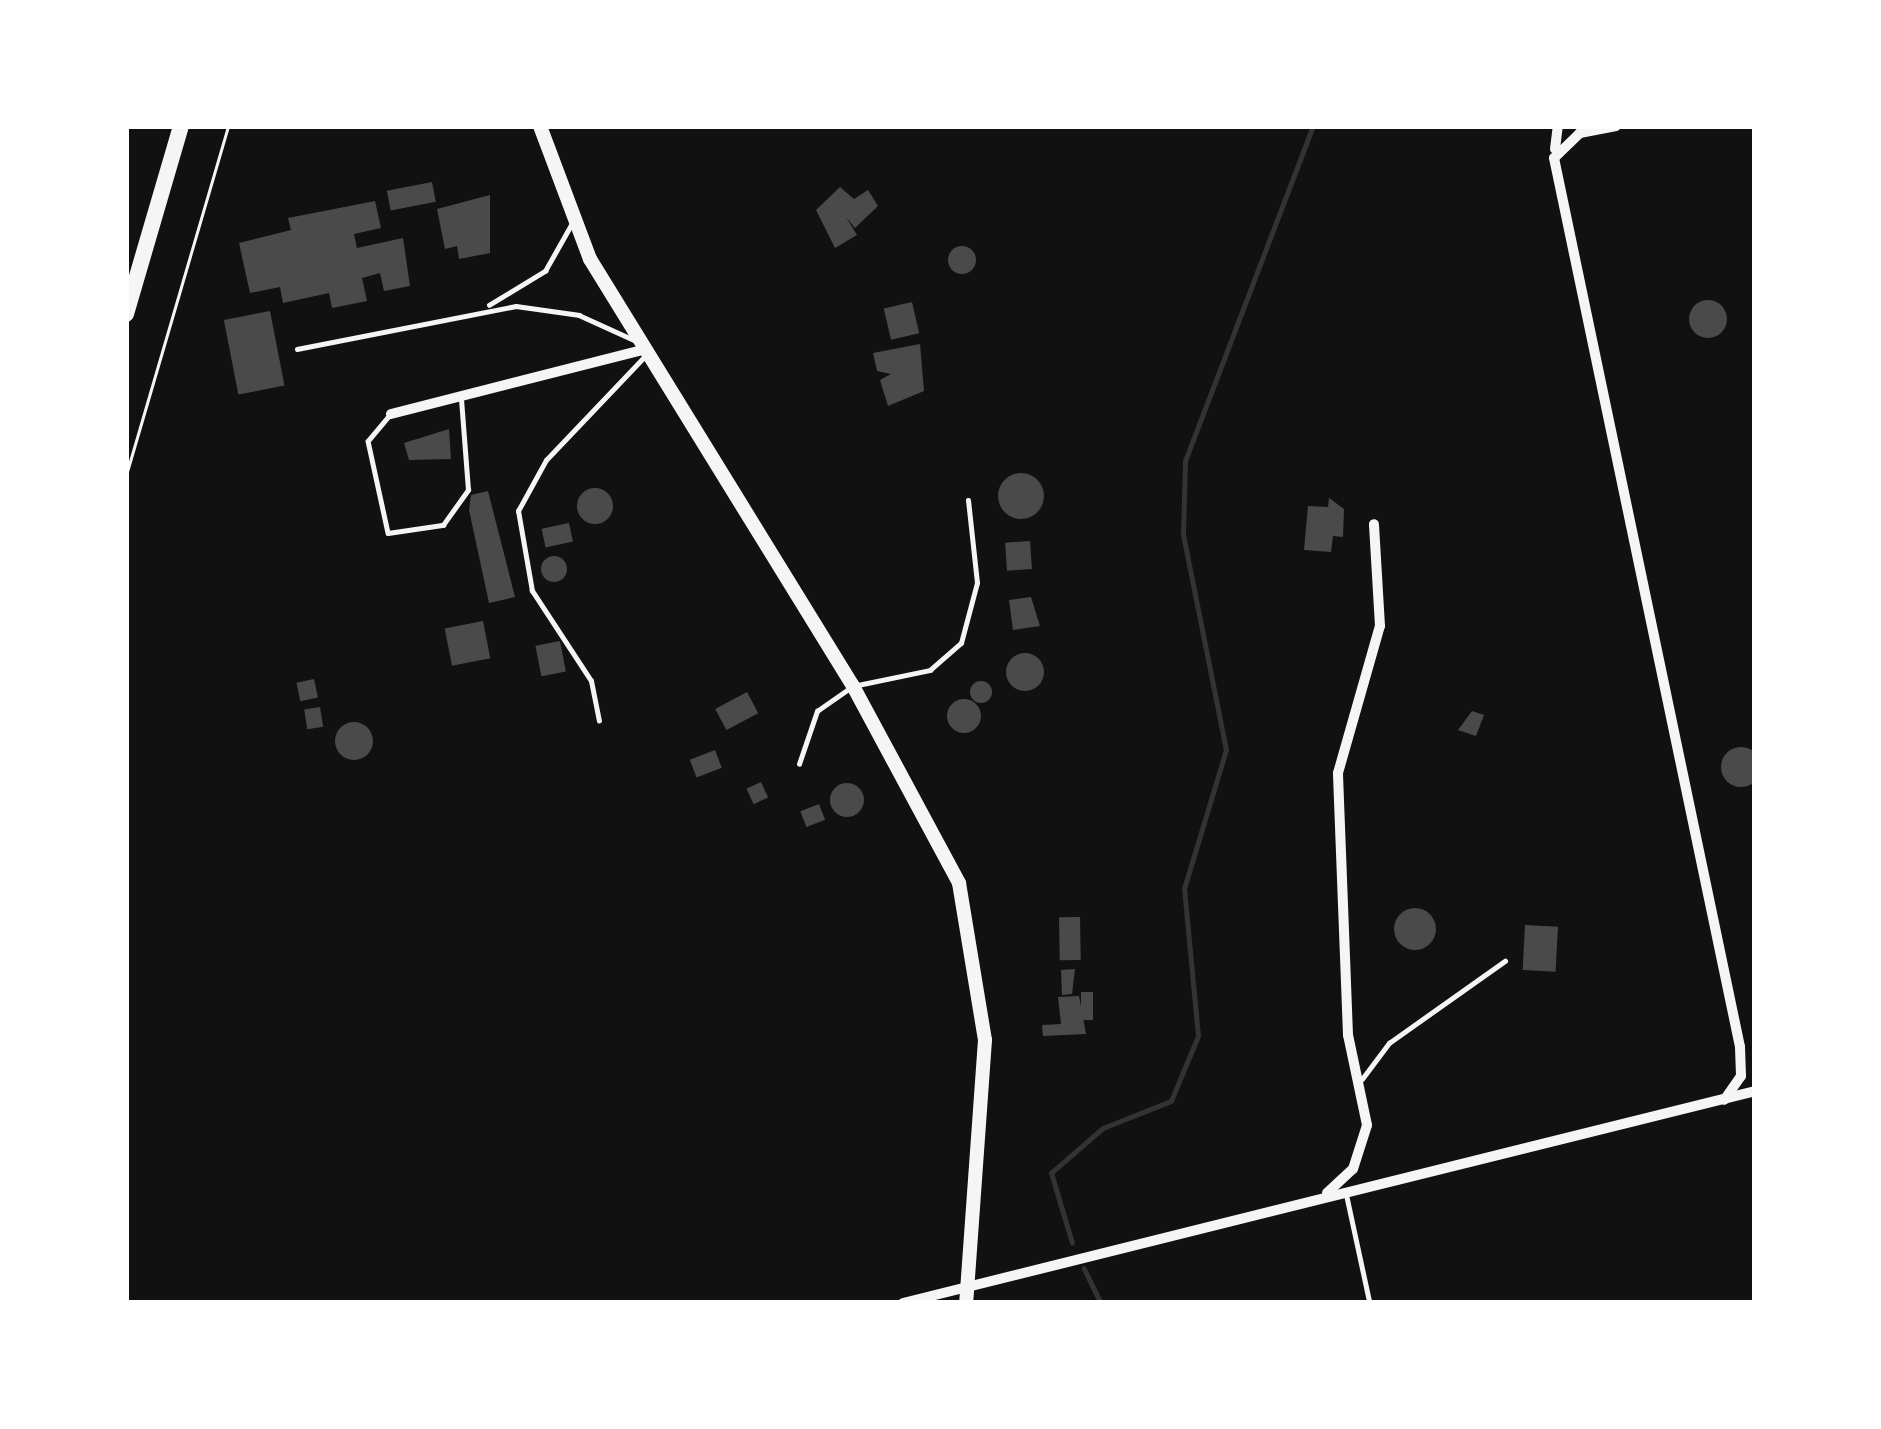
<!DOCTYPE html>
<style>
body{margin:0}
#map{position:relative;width:1881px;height:1429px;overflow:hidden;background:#111;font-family:"Noto Serif",serif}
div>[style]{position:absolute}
.stream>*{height:4.5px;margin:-2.25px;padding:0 2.25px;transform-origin:2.25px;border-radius:2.25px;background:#333}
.building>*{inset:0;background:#4a4a4a;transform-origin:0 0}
.round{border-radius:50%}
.path>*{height:3px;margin:-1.5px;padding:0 1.5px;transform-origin:1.5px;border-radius:1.5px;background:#f5f5f5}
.service>*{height:4.5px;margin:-2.25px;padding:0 2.25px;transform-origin:2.25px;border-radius:2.25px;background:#f5f5f5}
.minor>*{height:10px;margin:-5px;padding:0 5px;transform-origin:5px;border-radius:5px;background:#f5f5f5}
.secondary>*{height:14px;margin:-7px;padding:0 7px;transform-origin:7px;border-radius:7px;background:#f5f5f5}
.trunk>*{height:16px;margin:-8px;padding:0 8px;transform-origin:8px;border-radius:8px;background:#f5f5f5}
span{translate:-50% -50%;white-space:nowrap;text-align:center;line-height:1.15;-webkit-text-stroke:10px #fff;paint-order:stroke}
.frame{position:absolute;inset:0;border:129px solid #fff;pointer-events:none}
</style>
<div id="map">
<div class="stream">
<i style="left:1072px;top:1243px;width:73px;rotate:-106.7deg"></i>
<i style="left:1051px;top:1173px;width:69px;rotate:-40.9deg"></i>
<i style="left:1103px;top:1128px;width:73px;rotate:-21.7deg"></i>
<i style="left:1171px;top:1101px;width:70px;rotate:-67.4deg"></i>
<i style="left:1198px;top:1036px;width:148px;rotate:-95.4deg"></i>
<i style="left:1184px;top:889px;width:145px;rotate:-73.2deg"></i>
<i style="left:1226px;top:750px;width:220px;rotate:-101.3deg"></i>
<i style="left:1183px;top:534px;width:73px;rotate:-88.4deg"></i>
<i style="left:1185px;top:461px;width:359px;rotate:-69.1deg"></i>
<i style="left:1084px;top:1268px;width:39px;rotate:64deg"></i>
</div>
<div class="building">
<i style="left:432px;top:182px;width:20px;height:46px;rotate:79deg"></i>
<i style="clip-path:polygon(840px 187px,854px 199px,868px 190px,878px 206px,855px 228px,846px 217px,857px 235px,835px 248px,816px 210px)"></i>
<i style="clip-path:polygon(490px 195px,490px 253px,459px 259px,457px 246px,445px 249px,437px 209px)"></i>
<i style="clip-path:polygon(375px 201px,381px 228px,354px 234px,357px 248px,403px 238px,410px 286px,384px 291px,380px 273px,362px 278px,367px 301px,332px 308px,329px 293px,283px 303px,280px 287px,250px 293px,239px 243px,291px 230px,288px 218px)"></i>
<i class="round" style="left:948px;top:246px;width:28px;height:28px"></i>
<i class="round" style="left:1689px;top:300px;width:38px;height:38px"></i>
<i style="left:912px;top:302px;width:32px;height:29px;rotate:77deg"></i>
<i style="left:270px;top:311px;width:76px;height:47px;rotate:79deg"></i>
<i style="clip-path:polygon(920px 344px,924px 391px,888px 406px,880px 380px,891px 374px,877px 371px,873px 353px)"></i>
<i style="clip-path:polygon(449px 429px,451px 459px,409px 460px,404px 443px)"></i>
<i class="round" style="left:998px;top:473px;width:46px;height:46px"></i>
<i class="round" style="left:577px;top:488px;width:36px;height:36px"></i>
<i style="clip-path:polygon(488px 491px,515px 597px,489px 603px,469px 510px,471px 495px)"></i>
<i style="clip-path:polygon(1329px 498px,1344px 509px,1343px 537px,1333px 536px,1331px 552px,1304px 550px,1308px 506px,1328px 507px)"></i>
<i style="left:569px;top:523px;width:19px;height:28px;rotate:78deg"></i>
<i style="left:1030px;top:541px;width:28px;height:25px;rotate:86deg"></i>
<i class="round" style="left:541px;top:556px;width:26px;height:26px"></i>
<i style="clip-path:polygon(1031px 597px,1040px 626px,1013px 630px,1009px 600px)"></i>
<i style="left:483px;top:621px;width:38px;height:39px;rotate:79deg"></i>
<i style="left:560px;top:641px;width:31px;height:25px;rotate:79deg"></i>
<i class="round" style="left:1006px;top:653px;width:38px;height:38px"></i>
<i style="left:314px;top:679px;width:19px;height:18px;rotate:78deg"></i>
<i class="round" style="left:970px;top:681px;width:22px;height:22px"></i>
<i style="left:747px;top:692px;width:24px;height:36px;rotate:62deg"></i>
<i class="round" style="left:947px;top:699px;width:34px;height:34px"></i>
<i style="left:320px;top:707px;width:20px;height:16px;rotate:81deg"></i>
<i style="clip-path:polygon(1472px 711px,1484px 715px,1476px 736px,1458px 730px)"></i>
<i class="round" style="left:335px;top:722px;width:38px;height:38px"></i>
<i class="round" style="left:1721px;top:747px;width:40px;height:40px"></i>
<i style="left:715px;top:750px;width:19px;height:27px;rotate:69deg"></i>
<i style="left:761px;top:782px;width:17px;height:16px;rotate:65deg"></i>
<i class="round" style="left:830px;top:783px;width:34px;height:34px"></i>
<i style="left:819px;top:804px;width:17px;height:20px;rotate:69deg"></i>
<i class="round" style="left:1394px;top:908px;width:42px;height:42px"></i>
<i style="left:1080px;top:917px;width:43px;height:21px;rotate:89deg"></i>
<i style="left:1525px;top:925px;width:33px;height:45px;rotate:3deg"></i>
<i style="clip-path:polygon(1075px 969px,1072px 994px,1062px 995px,1061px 970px)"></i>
<i style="left:1081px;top:992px;width:12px;height:28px"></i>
<i style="clip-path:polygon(1079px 996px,1086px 1034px,1043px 1036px,1042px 1025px,1061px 1024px,1058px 997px)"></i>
</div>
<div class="path">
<i style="left:126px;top:475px;width:364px;rotate:-73.7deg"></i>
</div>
<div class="service">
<i style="left:489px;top:305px;width:66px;rotate:-31.3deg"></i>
<i style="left:545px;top:271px;width:53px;rotate:-60.5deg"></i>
<i style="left:297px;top:349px;width:223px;rotate:-11.1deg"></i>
<i style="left:516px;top:306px;width:64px;rotate:8.1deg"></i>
<i style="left:579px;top:315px;width:60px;rotate:24.4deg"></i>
<i style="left:391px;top:414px;width:35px;rotate:130deg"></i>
<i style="left:368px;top:441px;width:94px;rotate:77.7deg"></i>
<i style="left:388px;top:533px;width:56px;rotate:-8.3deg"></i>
<i style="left:443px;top:525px;width:43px;rotate:-54.5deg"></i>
<i style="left:468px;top:490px;width:91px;rotate:-94.4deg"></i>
<i style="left:599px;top:721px;width:41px;rotate:-101.3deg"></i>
<i style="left:591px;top:681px;width:108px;rotate:-123.2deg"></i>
<i style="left:532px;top:591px;width:81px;rotate:-99.9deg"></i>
<i style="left:518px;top:511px;width:58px;rotate:-61.2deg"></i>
<i style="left:546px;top:460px;width:142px;rotate:-46.4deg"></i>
<i style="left:799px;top:764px;width:56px;rotate:-71.2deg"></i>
<i style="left:817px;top:711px;width:44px;rotate:-34.8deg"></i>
<i style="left:853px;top:686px;width:79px;rotate:-11.7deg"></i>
<i style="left:930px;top:670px;width:41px;rotate:-41.1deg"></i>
<i style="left:961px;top:643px;width:62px;rotate:-75.1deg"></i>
<i style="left:977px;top:583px;width:83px;rotate:-96.2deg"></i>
<i style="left:1362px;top:1079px;width:45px;rotate:-53.1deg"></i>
<i style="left:1389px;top:1043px;width:142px;rotate:-35.3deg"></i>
<i style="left:1347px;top:1197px;width:108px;rotate:77.8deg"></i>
</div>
<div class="minor">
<i style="left:1616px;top:126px;width:37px;rotate:169deg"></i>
<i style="left:1580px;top:133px;width:36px;rotate:136deg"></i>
<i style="left:1554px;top:158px;width:908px;rotate:78.18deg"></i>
<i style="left:1740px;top:1047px;width:29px;rotate:88deg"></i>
<i style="left:1741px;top:1076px;width:29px;rotate:125deg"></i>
<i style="left:1555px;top:149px;width:23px;rotate:-83deg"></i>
<i style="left:391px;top:414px;width:263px;rotate:-14.3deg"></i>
<i style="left:1327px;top:1193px;width:35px;rotate:-43deg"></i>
<i style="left:1353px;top:1169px;width:46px;rotate:-72.3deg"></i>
<i style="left:1367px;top:1125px;width:92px;rotate:-101.9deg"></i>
<i style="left:1348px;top:1035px;width:262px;rotate:-92.2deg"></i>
<i style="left:1338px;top:773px;width:153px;rotate:-74.1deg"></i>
<i style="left:1380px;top:626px;width:102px;rotate:-93.4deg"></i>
<i style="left:903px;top:1303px;width:878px;rotate:-13.97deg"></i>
</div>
<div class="secondary">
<i style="left:540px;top:126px;width:142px;rotate:69.4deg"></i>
<i style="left:590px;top:259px;width:501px;rotate:58.37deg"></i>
<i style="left:853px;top:686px;width:224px;rotate:61.7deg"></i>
<i style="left:959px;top:883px;width:159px;rotate:80.6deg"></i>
<i style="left:985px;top:1040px;width:264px;rotate:94.1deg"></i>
</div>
<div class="trunk">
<i style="left:126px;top:314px;width:196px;rotate:-73.7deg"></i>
</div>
<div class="frame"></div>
</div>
